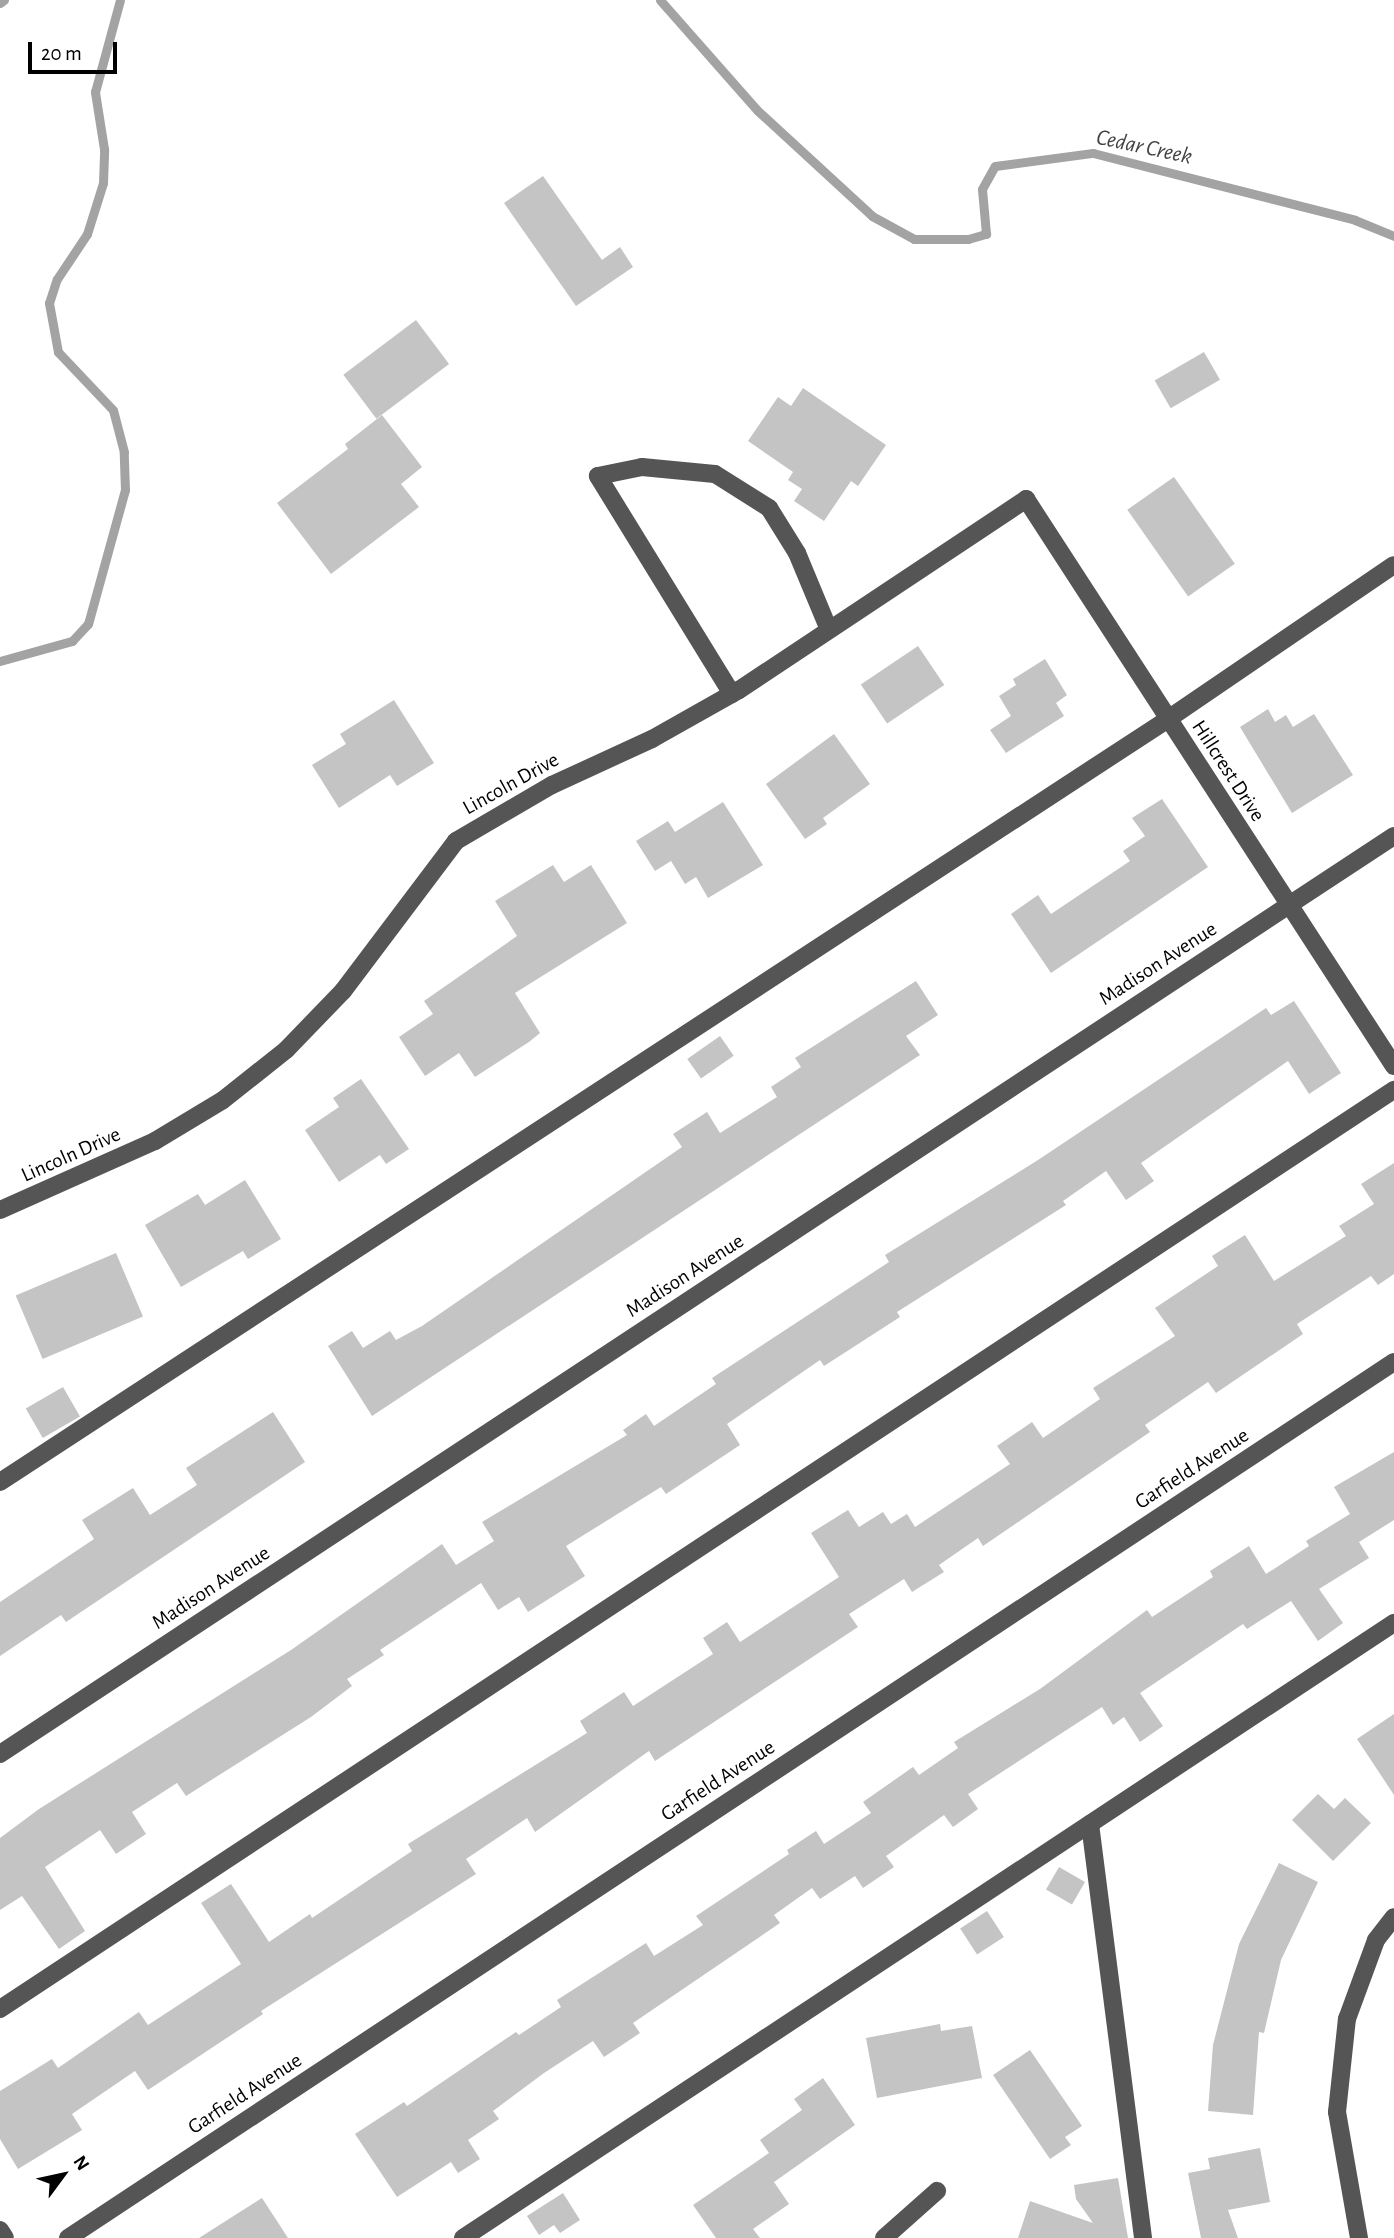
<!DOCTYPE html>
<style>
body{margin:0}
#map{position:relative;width:1394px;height:2238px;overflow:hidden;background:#fff;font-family:"Alegreya Sans",sans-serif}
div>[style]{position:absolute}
.stream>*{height:9px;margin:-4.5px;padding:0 4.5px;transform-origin:4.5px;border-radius:4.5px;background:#a3a3a3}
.building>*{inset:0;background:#c4c4c4;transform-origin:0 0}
.minor>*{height:18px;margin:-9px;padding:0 9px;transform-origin:9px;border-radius:9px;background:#555}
span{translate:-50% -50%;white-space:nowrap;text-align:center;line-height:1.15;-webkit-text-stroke:5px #fff;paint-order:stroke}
.street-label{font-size:21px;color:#000}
.water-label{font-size:23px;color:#444;font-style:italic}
.north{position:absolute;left:28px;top:2140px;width:70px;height:70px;-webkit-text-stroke:5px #fff;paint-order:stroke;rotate:57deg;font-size:19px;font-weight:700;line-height:28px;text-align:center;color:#000}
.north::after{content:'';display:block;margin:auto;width:24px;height:32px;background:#000;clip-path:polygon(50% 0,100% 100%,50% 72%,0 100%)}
.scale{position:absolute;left:28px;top:42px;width:89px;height:32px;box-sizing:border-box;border:4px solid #000;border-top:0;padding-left:9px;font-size:21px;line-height:24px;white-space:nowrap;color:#000;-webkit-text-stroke:5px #fff;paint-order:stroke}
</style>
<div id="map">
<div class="stream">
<i style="left:660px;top:0;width:148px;rotate:48.6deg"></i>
<i style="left:758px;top:111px;width:155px;rotate:42.6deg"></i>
<i style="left:872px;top:216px;width:48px;rotate:28.7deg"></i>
<i style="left:914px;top:239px;width:54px"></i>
<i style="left:968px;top:239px;width:19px;rotate:-16deg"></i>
<i style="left:986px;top:234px;width:45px;rotate:-95.1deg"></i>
<i style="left:982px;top:189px;width:26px;rotate:-61deg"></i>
<i style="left:995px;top:166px;width:99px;rotate:-7.6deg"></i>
<i style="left:1093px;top:153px;width:270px;rotate:14.3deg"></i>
<i style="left:1355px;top:220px;width:42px;rotate:22.3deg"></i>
<i style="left:0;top:3px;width:5px;rotate:-37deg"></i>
<i style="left:0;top:661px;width:75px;rotate:-15.5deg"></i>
<i style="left:72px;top:641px;width:23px;rotate:-47deg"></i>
<i style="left:88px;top:624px;width:139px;rotate:-74.6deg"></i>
<i style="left:125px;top:490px;width:38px;rotate:-92deg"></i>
<i style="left:124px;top:452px;width:43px;rotate:-104.7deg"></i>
<i style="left:113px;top:410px;width:80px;rotate:-133.5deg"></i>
<i style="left:58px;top:352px;width:50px;rotate:-100.4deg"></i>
<i style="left:49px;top:303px;width:25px;rotate:-72deg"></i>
<i style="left:57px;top:279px;width:54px;rotate:-56.3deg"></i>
<i style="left:87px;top:234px;width:53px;rotate:-72.6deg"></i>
<i style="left:103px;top:183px;width:34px;rotate:-88deg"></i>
<i style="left:104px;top:149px;width:58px;rotate:-99deg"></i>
<i style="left:95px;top:92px;width:95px;rotate:-74.8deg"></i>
</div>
<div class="building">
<i style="clip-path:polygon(543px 176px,602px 260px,620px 247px,633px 267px,576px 306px,504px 203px)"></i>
<i style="left:416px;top:320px;width:55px;height:91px;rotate:53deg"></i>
<i style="left:1204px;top:352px;width:32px;height:57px;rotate:60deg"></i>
<i style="clip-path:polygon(803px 388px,886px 445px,858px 486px,851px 481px,824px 521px,794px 501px,802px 489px,788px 480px,793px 472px,748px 441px,778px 397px,791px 406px)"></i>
<i style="clip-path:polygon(382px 415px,422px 467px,401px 484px,419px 507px,331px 574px,277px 503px,348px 449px,345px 444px)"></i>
<i style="left:1174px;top:477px;width:106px;height:57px;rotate:55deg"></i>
<i style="left:918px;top:646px;width:47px;height:69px;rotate:56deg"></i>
<i style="clip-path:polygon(1045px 659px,1067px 695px,1056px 703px,1064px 716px,1006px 753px,990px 730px,1011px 716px,999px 696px,1016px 685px,1013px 679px)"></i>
<i style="clip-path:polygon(394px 700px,434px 763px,397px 786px,390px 775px,339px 808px,312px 765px,346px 744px,340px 734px)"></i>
<i style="clip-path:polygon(1268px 709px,1275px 722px,1286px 715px,1293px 727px,1314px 714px,1353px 775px,1292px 813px,1240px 727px)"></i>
<i style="clip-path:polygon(834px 734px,870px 784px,823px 818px,827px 824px,805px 839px,766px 784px)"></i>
<i style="clip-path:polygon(1162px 799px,1208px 867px,1051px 973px,1011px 914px,1038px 895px,1051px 914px,1130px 861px,1123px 851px,1145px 836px,1132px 818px)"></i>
<i style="clip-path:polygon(723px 802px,763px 865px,708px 898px,696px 877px,685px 884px,671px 861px,655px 871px,636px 841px,668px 821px,675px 832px)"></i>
<i style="clip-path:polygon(553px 865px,564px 882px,591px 865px,627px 923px,515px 993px,540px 1033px,529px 1042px,475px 1077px,459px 1053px,425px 1076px,399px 1037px,433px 1014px,424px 1001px,517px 936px,495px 901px)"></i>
<i style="clip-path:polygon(916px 981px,938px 1015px,906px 1036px,920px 1055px,372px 1416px,328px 1346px,352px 1331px,363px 1348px,390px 1331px,396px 1340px,422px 1326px,682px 1147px,673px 1134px,707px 1112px,720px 1133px,777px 1097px,771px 1087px,801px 1067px,795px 1058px)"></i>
<i style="clip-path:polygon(1294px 1001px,1341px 1073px,1309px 1094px,1288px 1061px,1141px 1163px,1154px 1181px,1126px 1200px,1106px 1171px,1063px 1201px,1066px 1205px,897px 1312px,900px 1317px,824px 1366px,820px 1360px,727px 1424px,740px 1445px,666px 1494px,661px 1487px,566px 1546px,585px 1576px,528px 1612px,519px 1597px,498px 1610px,481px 1583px,380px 1650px,384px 1655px,347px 1679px,352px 1686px,311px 1717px,186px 1796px,177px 1783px,132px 1812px,146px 1834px,116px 1854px,100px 1830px,45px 1867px,85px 1931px,59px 1949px,22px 1896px,0 1910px,0 1838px,39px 1809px,291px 1650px,442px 1544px,456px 1565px,494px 1541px,482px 1522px,627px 1435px,623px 1430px,646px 1414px,654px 1426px,716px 1384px,712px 1378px,889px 1262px,885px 1255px,1038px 1160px,1266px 1008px,1271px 1015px)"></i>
<i style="left:720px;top:1036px;width:24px;height:40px;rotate:55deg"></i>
<i style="clip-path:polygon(361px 1079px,409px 1149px,386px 1164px,380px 1155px,339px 1182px,305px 1130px,339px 1107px,333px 1098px)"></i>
<i style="clip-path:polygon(1394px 1163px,1394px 1274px,1378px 1285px,1371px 1276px,1297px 1324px,1303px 1334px,1216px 1393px,1208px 1382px,1145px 1425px,1150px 1432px,1024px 1518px,983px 1546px,978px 1538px,939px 1565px,944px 1572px,912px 1592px,904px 1579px,849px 1614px,858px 1627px,655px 1761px,649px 1751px,535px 1832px,527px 1818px,466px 1859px,476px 1874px,261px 2011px,263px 2014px,148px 2090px,135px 2071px,72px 2114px,82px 2130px,18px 2169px,0 2139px,0 2091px,52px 2059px,58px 2068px,139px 2012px,148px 2025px,241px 1964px,201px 1903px,231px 1884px,269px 1942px,310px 1914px,312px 1918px,412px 1851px,408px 1844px,587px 1733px,580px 1721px,624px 1692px,633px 1706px,713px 1654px,703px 1638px,727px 1622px,740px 1642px,839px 1577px,811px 1533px,848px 1510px,859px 1527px,883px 1512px,891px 1524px,907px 1514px,915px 1527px,1010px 1464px,997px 1446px,1032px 1422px,1043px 1438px,1100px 1399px,1093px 1388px,1175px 1336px,1155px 1308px,1218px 1266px,1212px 1256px,1245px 1235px,1274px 1281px,1346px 1236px,1339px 1226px,1374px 1204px,1361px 1184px)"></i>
<i style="clip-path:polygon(245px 1180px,281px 1239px,248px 1259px,243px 1251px,181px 1287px,145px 1225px,198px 1194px,205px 1205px)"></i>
<i style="left:116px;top:1253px;width:69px;height:109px;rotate:67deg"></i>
<i style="left:63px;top:1387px;width:34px;height:43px;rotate:60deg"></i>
<i style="clip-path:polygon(273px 1412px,305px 1462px,66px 1622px,61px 1615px,0 1656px,0 1602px,94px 1539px,82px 1520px,133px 1488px,150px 1515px,197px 1485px,186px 1468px)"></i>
<i style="clip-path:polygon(1394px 1452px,1394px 1520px,1359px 1542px,1369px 1558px,1319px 1589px,1343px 1623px,1318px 1641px,1291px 1601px,1247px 1629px,1243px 1624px,1140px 1693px,1163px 1726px,1140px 1742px,1124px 1717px,1113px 1725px,1102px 1707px,968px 1794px,978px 1809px,953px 1827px,944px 1815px,886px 1856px,894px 1867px,863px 1888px,855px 1876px,820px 1899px,812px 1888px,774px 1915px,780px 1923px,633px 2023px,640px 2033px,604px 2057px,593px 2041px,544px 2073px,493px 2111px,499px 2119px,468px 2140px,480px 2159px,458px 2173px,451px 2162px,397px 2197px,355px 2134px,404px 2102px,407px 2106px,516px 2032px,519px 2035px,561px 2007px,557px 2000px,646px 1943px,654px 1956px,703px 1925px,696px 1916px,789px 1854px,787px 1850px,816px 1831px,824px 1844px,871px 1813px,863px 1802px,913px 1767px,919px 1775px,958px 1748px,954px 1742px,1040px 1689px,1147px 1610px,1152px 1617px,1213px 1577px,1210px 1571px,1249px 1546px,1266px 1574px,1309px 1546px,1306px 1541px,1350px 1514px,1334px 1487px)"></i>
<i style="clip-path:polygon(1394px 1714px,1394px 1795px,1357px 1739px)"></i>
<i style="clip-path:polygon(1318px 1794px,1334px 1809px,1345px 1798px,1371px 1823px,1333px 1861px,1292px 1820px)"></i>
<i style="clip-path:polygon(1279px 1863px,1318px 1882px,1281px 1960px,1264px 2033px,1259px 2032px,1253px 2115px,1208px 2111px,1213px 2045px,1239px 1944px)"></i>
<i style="left:1059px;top:1867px;width:30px;height:26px;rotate:30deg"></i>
<i style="left:987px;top:1911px;width:31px;height:32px;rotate:57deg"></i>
<i style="clip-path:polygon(940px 2024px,941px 2031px,972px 2026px,982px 2078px,877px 2098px,866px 2038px)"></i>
<i style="clip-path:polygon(1030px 2050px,1082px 2126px,1065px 2137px,1071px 2145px,1050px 2159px,993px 2075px)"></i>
<i style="clip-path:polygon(823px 2078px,855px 2125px,774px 2182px,789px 2204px,753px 2229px,760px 2238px,716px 2238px,693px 2205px,769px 2153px,760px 2140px,802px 2110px,794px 2099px)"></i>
<i style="clip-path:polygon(1260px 2148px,1270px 2202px,1228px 2210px,1238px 2238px,1201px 2238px,1188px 2173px,1210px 2169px,1208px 2158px)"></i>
<i style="clip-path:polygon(1118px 2178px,1128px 2238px,1018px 2238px,1030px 2201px,1093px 2223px,1076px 2199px,1074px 2185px)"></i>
<i style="clip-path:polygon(563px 2193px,580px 2220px,560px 2233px,554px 2225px,539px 2235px,527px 2216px)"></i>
<i style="clip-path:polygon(262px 2198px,288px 2238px,199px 2238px)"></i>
</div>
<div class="minor">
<i style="left:732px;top:694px;width:256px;rotate:-121.6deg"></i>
<i style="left:598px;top:476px;width:45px;rotate:-11.6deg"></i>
<i style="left:642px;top:467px;width:73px;rotate:5.5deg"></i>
<i style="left:715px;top:474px;width:64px;rotate:32.2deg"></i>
<i style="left:769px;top:508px;width:53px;rotate:58.1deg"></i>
<i style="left:797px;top:553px;width:83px;rotate:67.4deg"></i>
<i style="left:0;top:1210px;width:170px;rotate:-24deg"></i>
<i style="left:155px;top:1141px;width:79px;rotate:-31.1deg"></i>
<i style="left:223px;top:1100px;width:80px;rotate:-38.4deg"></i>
<i style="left:286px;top:1050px;width:82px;rotate:-46deg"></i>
<i style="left:343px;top:991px;width:188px;rotate:-53deg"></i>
<i style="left:456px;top:841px;width:111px;rotate:-30.3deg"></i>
<i style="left:552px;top:785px;width:110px;rotate:-24.7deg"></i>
<i style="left:652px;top:739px;width:100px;rotate:-29.4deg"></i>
<i style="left:739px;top:690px;width:345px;rotate:-33.6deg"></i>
<i style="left:1026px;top:499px;width:676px;rotate:57.02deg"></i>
<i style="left:0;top:1482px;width:1395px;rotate:-33.15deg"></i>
<i style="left:1168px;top:719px;width:273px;rotate:-34.3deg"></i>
<i style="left:0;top:1754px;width:1669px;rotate:-33.37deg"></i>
<i style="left:1090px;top:1824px;width:417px;rotate:82.7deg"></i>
<i style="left:0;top:2009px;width:1670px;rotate:-33.4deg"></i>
<i style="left:0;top:2230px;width:9px;rotate:58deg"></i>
<i style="left:68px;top:2238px;width:1589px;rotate:-33.45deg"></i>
<i style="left:463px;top:2238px;width:1116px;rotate:-33.45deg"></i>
<i style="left:884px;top:2238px;width:71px;rotate:-41.6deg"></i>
<i style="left:1359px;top:2238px;width:128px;rotate:-99.9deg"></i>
<i style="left:1337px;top:2112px;width:94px;rotate:-83.9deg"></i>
<i style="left:1347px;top:2019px;width:84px;rotate:-69.8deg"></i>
<i style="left:1376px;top:1940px;width:29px;rotate:-52deg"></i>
</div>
<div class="street-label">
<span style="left:1228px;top:771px;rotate:57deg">Hillcrest Drive</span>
<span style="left:511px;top:784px;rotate:-29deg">Lincoln Drive</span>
<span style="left:1158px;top:964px;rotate:-33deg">Madison Avenue</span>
<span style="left:71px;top:1155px;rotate:-24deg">Lincoln Drive</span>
<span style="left:685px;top:1276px;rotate:-33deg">Madison Avenue</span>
<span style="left:1192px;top:1469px;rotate:-33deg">Garfield Avenue</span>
<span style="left:211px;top:1588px;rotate:-33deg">Madison Avenue</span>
<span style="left:718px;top:1781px;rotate:-33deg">Garfield Avenue</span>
<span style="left:245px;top:2094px;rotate:-33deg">Garfield Avenue</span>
</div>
<div class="water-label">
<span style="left:1144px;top:148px;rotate:12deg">Cedar Creek</span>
</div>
<div class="north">N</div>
<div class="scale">20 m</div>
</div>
